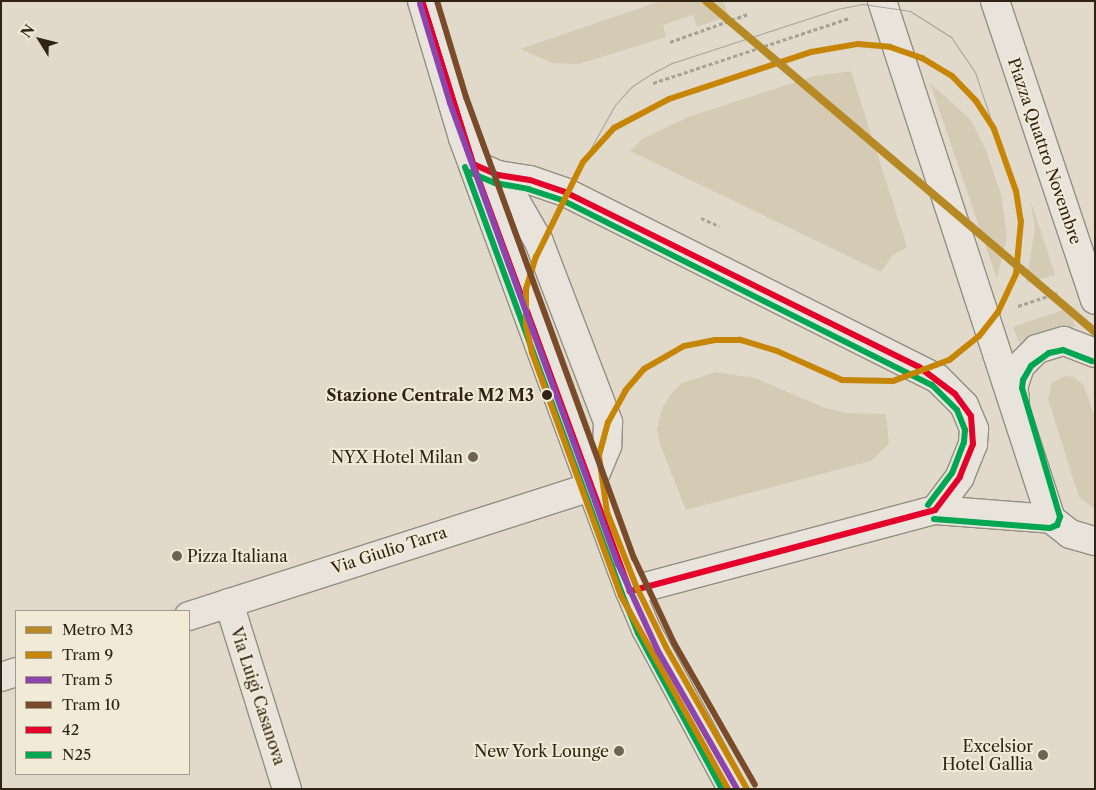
<!DOCTYPE html>
<style>
body{margin:0}
#map{position:relative;width:1096px;height:790px;overflow:hidden;background:#e1daca;font-family:"Libre Caslon Text",serif}
div>[style]{position:absolute}
.green>*{inset:0;background:#d5cbb5}
.path>*{height:3px;margin-top:-1.5px;transform-origin:0;background:repeating-linear-gradient(90deg,#a6a29a 0 4px,transparent 0 6.5px)}
.roads{filter:drop-shadow(1px 0 #938e83) drop-shadow(-1px 0 #938e83) drop-shadow(0 1px #938e83) drop-shadow(0 -1px #938e83)}
.street>*{height:28px;margin:-14px;padding:0 14px;transform-origin:14px;border-radius:14px;background:#e8e4dc}
.tram>*{height:1px;margin:-0.5px;padding:0 0.5px;transform-origin:0.5px;border-radius:0.5px;background:#a6a29a}
.bus-1>*{height:6px;margin:-3px;padding:0 3px;transform-origin:3px;border-radius:3px;background:#e4002b}
.bus-2>*{height:6px;margin:-3px;padding:0 3px;transform-origin:3px;border-radius:3px;background:#00a651}
.tram-1>*{height:6px;margin:-3px;padding:0 3px;transform-origin:3px;border-radius:3px;background:#c68505}
.tram-2>*{height:6px;margin:-3px;padding:0 3px;transform-origin:3px;border-radius:3px;background:#8e44ad}
.tram-3>*{height:6px;margin:-3px;padding:0 3px;transform-origin:3px;border-radius:3px;background:#7a4b2a}
.metro-1>*{height:8px;margin:-4px;padding:0 4px;transform-origin:4px;border-radius:4px;background:#b68925}
.dots>*{width:14px;height:14px;translate:-50% -50%;box-sizing:border-box;border:2px solid #f1ead7;border-radius:50%}
span{translate:-50% -50%;white-space:nowrap;text-align:center;line-height:1.15;-webkit-text-stroke:4px #f1ead7;paint-order:stroke}
.street-label{font-size:16px;color:#312313}
.stop-label{font-size:16px;color:#312313;font-weight:700}
.right{translate:-100% -50%;text-align:right}
.poi-label{font-size:16px;color:#312313}
.left{translate:0 -50%;text-align:left}
.frame{position:absolute;inset:0;border:2px solid #312313;pointer-events:none}
.legend{position:absolute;left:15px;top:610px;width:175px;height:165px;box-sizing:border-box;background:#f1ead7;border:1px solid #a49a89;margin:0;padding:6px 9px;list-style:none;font-size:15px;color:#312313}
.legend li{display:flex;align-items:center;gap:10px;height:25px}
.legend b{width:25px;border:1px solid #a49a89}
.north{position:absolute;left:15px;top:15px;width:50px;height:50px;-webkit-text-stroke:4px #f1ead7;paint-order:stroke;rotate:306deg;font-size:14px;font-weight:700;line-height:20px;text-align:center;color:#312313}
.north::after{content:'';display:block;margin:auto;width:18px;height:22px;background:#312313;clip-path:polygon(50% 0,100% 100%,50% 72%,0 100%)}
</style>
<div id="map">
<div class="green">
<i style="clip-path:polygon(661px 1px,723px 1px,729px 16px,697px 27px,693px 15px,663px 25px,666px 37px,579px 64px,553px 63px,520px 49px)"></i>
<i style="clip-path:polygon(851px 71px,907px 247px,892px 256px,881px 272px,630px 151px,642px 139px,688px 117px,814px 76px)"></i>
<i style="clip-path:polygon(930px 83px,970px 119px,986px 151px,1001px 194px,1007px 237px,997px 279px)"></i>
<i style="clip-path:polygon(1030px 199px,1055px 275px,1026px 283px,1035px 228px)"></i>
<i style="clip-path:polygon(1069px 308px,1075px 327px,1040px 332px,1020px 345px,1013px 327px)"></i>
<i style="clip-path:polygon(716px 372px,755px 378px,825px 408px,846px 413px,886px 414px,889px 444px,871px 461px,686px 510px,660px 444px,657px 429px,661px 412px,669px 396px,682px 383px)"></i>
<i style="clip-path:polygon(1065px 376px,1074px 377px,1084px 386px,1095px 418px,1095px 509px,1079px 497px,1048px 399px,1052px 383px)"></i>
</div>
<div class="path">
<i style="left:670px;top:42px;width:83px;rotate:-19.7deg"></i>
<i style="left:653px;top:83px;width:207px;rotate:-18.3deg"></i>
<i style="left:701px;top:218px;width:20px;rotate:24deg"></i>
<i style="left:1018px;top:306px;width:41px;rotate:-18.4deg"></i>
</div>
<div class="roads">
<div class="street">
<i style="left:422px;top:1px;width:143px;rotate:73.3deg"></i>
<i style="left:463px;top:138px;width:483px;rotate:69.8deg"></i>
<i style="left:630px;top:591px;width:41px;rotate:67.2deg"></i>
<i style="left:646px;top:629px;width:182px;rotate:61.7deg"></i>
<i style="left:882px;top:1px;width:545px;rotate:71.93deg"></i>
<i style="left:1051px;top:519px;width:24px;rotate:38deg"></i>
<i style="left:1070px;top:534px;width:26px;rotate:16deg"></i>
<i style="left:995px;top:1px;width:315px;rotate:71.5deg"></i>
<i style="left:473px;top:164px;width:27px;rotate:24deg"></i>
<i style="left:498px;top:175px;width:32px;rotate:9deg"></i>
<i style="left:530px;top:180px;width:39px;rotate:19deg"></i>
<i style="left:567px;top:193px;width:414px;rotate:26.6deg"></i>
<i style="left:937px;top:378px;width:38px;rotate:45deg"></i>
<i style="left:964px;top:405px;width:26px;rotate:67deg"></i>
<i style="left:974px;top:429px;width:15px;rotate:94deg"></i>
<i style="left:973px;top:444px;width:35px;rotate:112deg"></i>
<i style="left:960px;top:477px;width:41px;rotate:127.1deg"></i>
<i style="left:486px;top:172px;width:35px;rotate:41deg"></i>
<i style="left:512px;top:195px;width:54px;rotate:60.1deg"></i>
<i style="left:539px;top:242px;width:193px;rotate:69deg"></i>
<i style="left:608px;top:422px;width:24px;rotate:92deg"></i>
<i style="left:607px;top:446px;width:44px;rotate:112.5deg"></i>
<i style="left:1015px;top:398px;width:10px;rotate:-101deg"></i>
<i style="left:1013px;top:388px;width:23px;rotate:-72deg"></i>
<i style="left:1020px;top:366px;width:24px;rotate:-45deg"></i>
<i style="left:1037px;top:349px;width:28px;rotate:-17deg"></i>
<i style="left:1064px;top:341px;width:33px;rotate:21deg"></i>
<i style="left:630px;top:591px;width:316px;rotate:-14.9deg"></i>
<i style="left:935px;top:510px;width:116px;rotate:4.4deg"></i>
<i style="left:229px;top:603px;width:195px;rotate:72.7deg"></i>
<i style="left:189px;top:616px;width:421px;rotate:-17.8deg"></i>
<i style="left:1px;top:677px;width:16px;rotate:-18deg"></i>
</div>
</div>
<div class="tram">
<i style="left:583px;top:162px;width:65px;rotate:-60.7deg"></i>
<i style="left:615px;top:105px;width:24px;rotate:-48deg"></i>
<i style="left:631px;top:87px;width:24px;rotate:-33deg"></i>
<i style="left:651px;top:74px;width:24px;rotate:-28deg"></i>
<i style="left:672px;top:63px;width:174px;rotate:-18.1deg"></i>
<i style="left:837px;top:9px;width:26px;rotate:-11deg"></i>
<i style="left:863px;top:4px;width:48px;rotate:8.5deg"></i>
<i style="left:910px;top:11px;width:49px;rotate:32.4deg"></i>
<i style="left:951px;top:37px;width:42px;rotate:55.6deg"></i>
<i style="left:975px;top:72px;width:70px;rotate:71.6deg"></i>
</div>
<div class="bus-1">
<i style="left:422px;top:1px;width:171px;rotate:72.6deg"></i>
<i style="left:422px;top:1px;width:171px;rotate:72.6deg"></i>
<i style="left:473px;top:164px;width:27px;rotate:24deg"></i>
<i style="left:498px;top:175px;width:32px;rotate:9deg"></i>
<i style="left:530px;top:180px;width:39px;rotate:19deg"></i>
<i style="left:567px;top:193px;width:393px;rotate:26.3deg"></i>
<i style="left:919px;top:367px;width:45px;rotate:36.9deg"></i>
<i style="left:955px;top:394px;width:27px;rotate:54deg"></i>
<i style="left:971px;top:416px;width:28px;rotate:86deg"></i>
<i style="left:973px;top:444px;width:35px;rotate:112deg"></i>
<i style="left:960px;top:477px;width:41px;rotate:127.1deg"></i>
<i style="left:935px;top:510px;width:316px;rotate:165.1deg"></i>
<i style="left:630px;top:591px;width:455px;rotate:-110.2deg"></i>
</div>
<div class="bus-2">
<i style="left:465px;top:167px;width:455px;rotate:69.8deg"></i>
<i style="left:622px;top:594px;width:42px;rotate:67.7deg"></i>
<i style="left:638px;top:633px;width:177px;rotate:61.7deg"></i>
<i style="left:469px;top:172px;width:28px;rotate:23deg"></i>
<i style="left:495px;top:183px;width:34px;rotate:10deg"></i>
<i style="left:528px;top:189px;width:38px;rotate:18deg"></i>
<i style="left:564px;top:201px;width:411px;rotate:26.6deg"></i>
<i style="left:932px;top:385px;width:35px;rotate:45deg"></i>
<i style="left:957px;top:410px;width:22px;rotate:68deg"></i>
<i style="left:965px;top:430px;width:12px;rotate:95deg"></i>
<i style="left:964px;top:442px;width:33px;rotate:111deg"></i>
<i style="left:952px;top:473px;width:40px;rotate:127deg"></i>
<i style="left:934px;top:519px;width:116px;rotate:4.4deg"></i>
<i style="left:1050px;top:528px;width:8px;rotate:-23deg"></i>
<i style="left:1057px;top:525px;width:9px;rotate:-69deg"></i>
<i style="left:1060px;top:517px;width:134px;rotate:-106.4deg"></i>
<i style="left:1022px;top:388px;width:8px;rotate:-83deg"></i>
<i style="left:1023px;top:380px;width:16px;rotate:-60deg"></i>
<i style="left:1031px;top:366px;width:22px;rotate:-36deg"></i>
<i style="left:1049px;top:353px;width:14px;rotate:-12deg"></i>
<i style="left:1063px;top:350px;width:31px;rotate:21deg"></i>
</div>
<div class="tram-1">
<i style="left:728px;top:789px;width:221px;rotate:-119deg"></i>
<i style="left:621px;top:596px;width:259px;rotate:-110.1deg"></i>
<i style="left:532px;top:353px;width:29px;rotate:-102deg"></i>
<i style="left:526px;top:325px;width:36px;rotate:-90deg"></i>
<i style="left:526px;top:289px;width:34px;rotate:-73deg"></i>
<i style="left:536px;top:257px;width:106px;rotate:-63.7deg"></i>
<i style="left:583px;top:162px;width:46px;rotate:-47.6deg"></i>
<i style="left:614px;top:128px;width:62px;rotate:-27.8deg"></i>
<i style="left:669px;top:99px;width:150px;rotate:-18.3deg"></i>
<i style="left:811px;top:52px;width:48px;rotate:-9.7deg"></i>
<i style="left:858px;top:44px;width:32px;rotate:5deg"></i>
<i style="left:890px;top:47px;width:34px;rotate:19deg"></i>
<i style="left:922px;top:58px;width:35px;rotate:31deg"></i>
<i style="left:952px;top:76px;width:35px;rotate:46deg"></i>
<i style="left:976px;top:101px;width:33px;rotate:57deg"></i>
<i style="left:994px;top:129px;width:66px;rotate:70.5deg"></i>
<i style="left:1016px;top:191px;width:30px;rotate:81deg"></i>
<i style="left:1021px;top:221px;width:53px;rotate:95.4deg"></i>
<i style="left:1016px;top:274px;width:42px;rotate:115.3deg"></i>
<i style="left:998px;top:312px;width:31px;rotate:128deg"></i>
<i style="left:979px;top:336px;width:38px;rotate:141deg"></i>
<i style="left:949px;top:360px;width:60px;rotate:159.4deg"></i>
<i style="left:893px;top:381px;width:51px;rotate:-178.9deg"></i>
<i style="left:842px;top:380px;width:71px;rotate:-156deg"></i>
<i style="left:777px;top:351px;width:39px;rotate:-163deg"></i>
<i style="left:740px;top:340px;width:25px;rotate:180deg"></i>
<i style="left:715px;top:340px;width:32px;rotate:169deg"></i>
<i style="left:684px;top:346px;width:46px;rotate:150.1deg"></i>
<i style="left:644px;top:369px;width:28px;rotate:131deg"></i>
<i style="left:626px;top:390px;width:37px;rotate:119deg"></i>
<i style="left:608px;top:422px;width:35px;rotate:105deg"></i>
<i style="left:599px;top:456px;width:57px;rotate:81.9deg"></i>
<i style="left:607px;top:512px;width:82px;rotate:68.5deg"></i>
<i style="left:637px;top:588px;width:66px;rotate:63.8deg"></i>
<i style="left:666px;top:647px;width:163px;rotate:60.3deg"></i>
</div>
<div class="tram-2">
<i style="left:420px;top:4px;width:103px;rotate:73.1deg"></i>
<i style="left:450px;top:103px;width:491px;rotate:70deg"></i>
<i style="left:618px;top:564px;width:96px;rotate:65.3deg"></i>
<i style="left:658px;top:651px;width:159px;rotate:60.2deg"></i>
</div>
<div class="tram-3">
<i style="left:437px;top:1px;width:100px;rotate:73.2deg"></i>
<i style="left:466px;top:97px;width:491px;rotate:70deg"></i>
<i style="left:634px;top:558px;width:94px;rotate:64.8deg"></i>
<i style="left:674px;top:643px;width:163px;rotate:60.3deg"></i>
</div>
<div class="metro-1">
<i style="left:706px;top:1px;width:511px;rotate:40.39deg"></i>
</div>
<div class="dots">
<i style="left:547px;top:395px;background:#312313"></i>
<i style="left:473px;top:457px;background:#6f6353"></i>
<i style="left:177px;top:556px;background:#6f6353"></i>
<i style="left:619px;top:751px;background:#6f6353"></i>
<i style="left:1043px;top:755px;background:#6f6353"></i>
</div>
<div class="street-label">
<span style="left:1045px;top:151px;rotate:71deg">Piazza Quattro Novembre</span>
<span style="left:389px;top:550px;rotate:-18deg">Via Giulio Tarra</span>
<span style="left:258px;top:696px;rotate:72deg">Via Luigi Casanova</span>
</div>
<div class="stop-label">
<span class="right" style="left:534px;top:395px">Stazione Centrale M2 M3</span>
</div>
<div class="poi-label">
<span class="right" style="left:463px;top:457px">NYX Hotel Milan</span>
<span class="left" style="left:187px;top:556px">Pizza Italiana</span>
<span class="right" style="left:1033px;top:755px">Excelsior<br>Hotel Gallia</span>
<span class="right" style="left:609px;top:751px">New York Lounge</span>
</div>
<div class="frame"></div>
<ul class="legend">
<li><b style="height:6px;background:#b68925"></b>Metro M3</li>
<li><b style="height:6px;background:#c68505"></b>Tram 9</li>
<li><b style="height:6px;background:#8e44ad"></b>Tram 5</li>
<li><b style="height:6px;background:#7a4b2a"></b>Tram 10</li>
<li><b style="height:6px;background:#e4002b"></b>42</li>
<li><b style="height:6px;background:#00a651"></b>N25</li>
</ul>
<div class="north">N</div>
</div>
